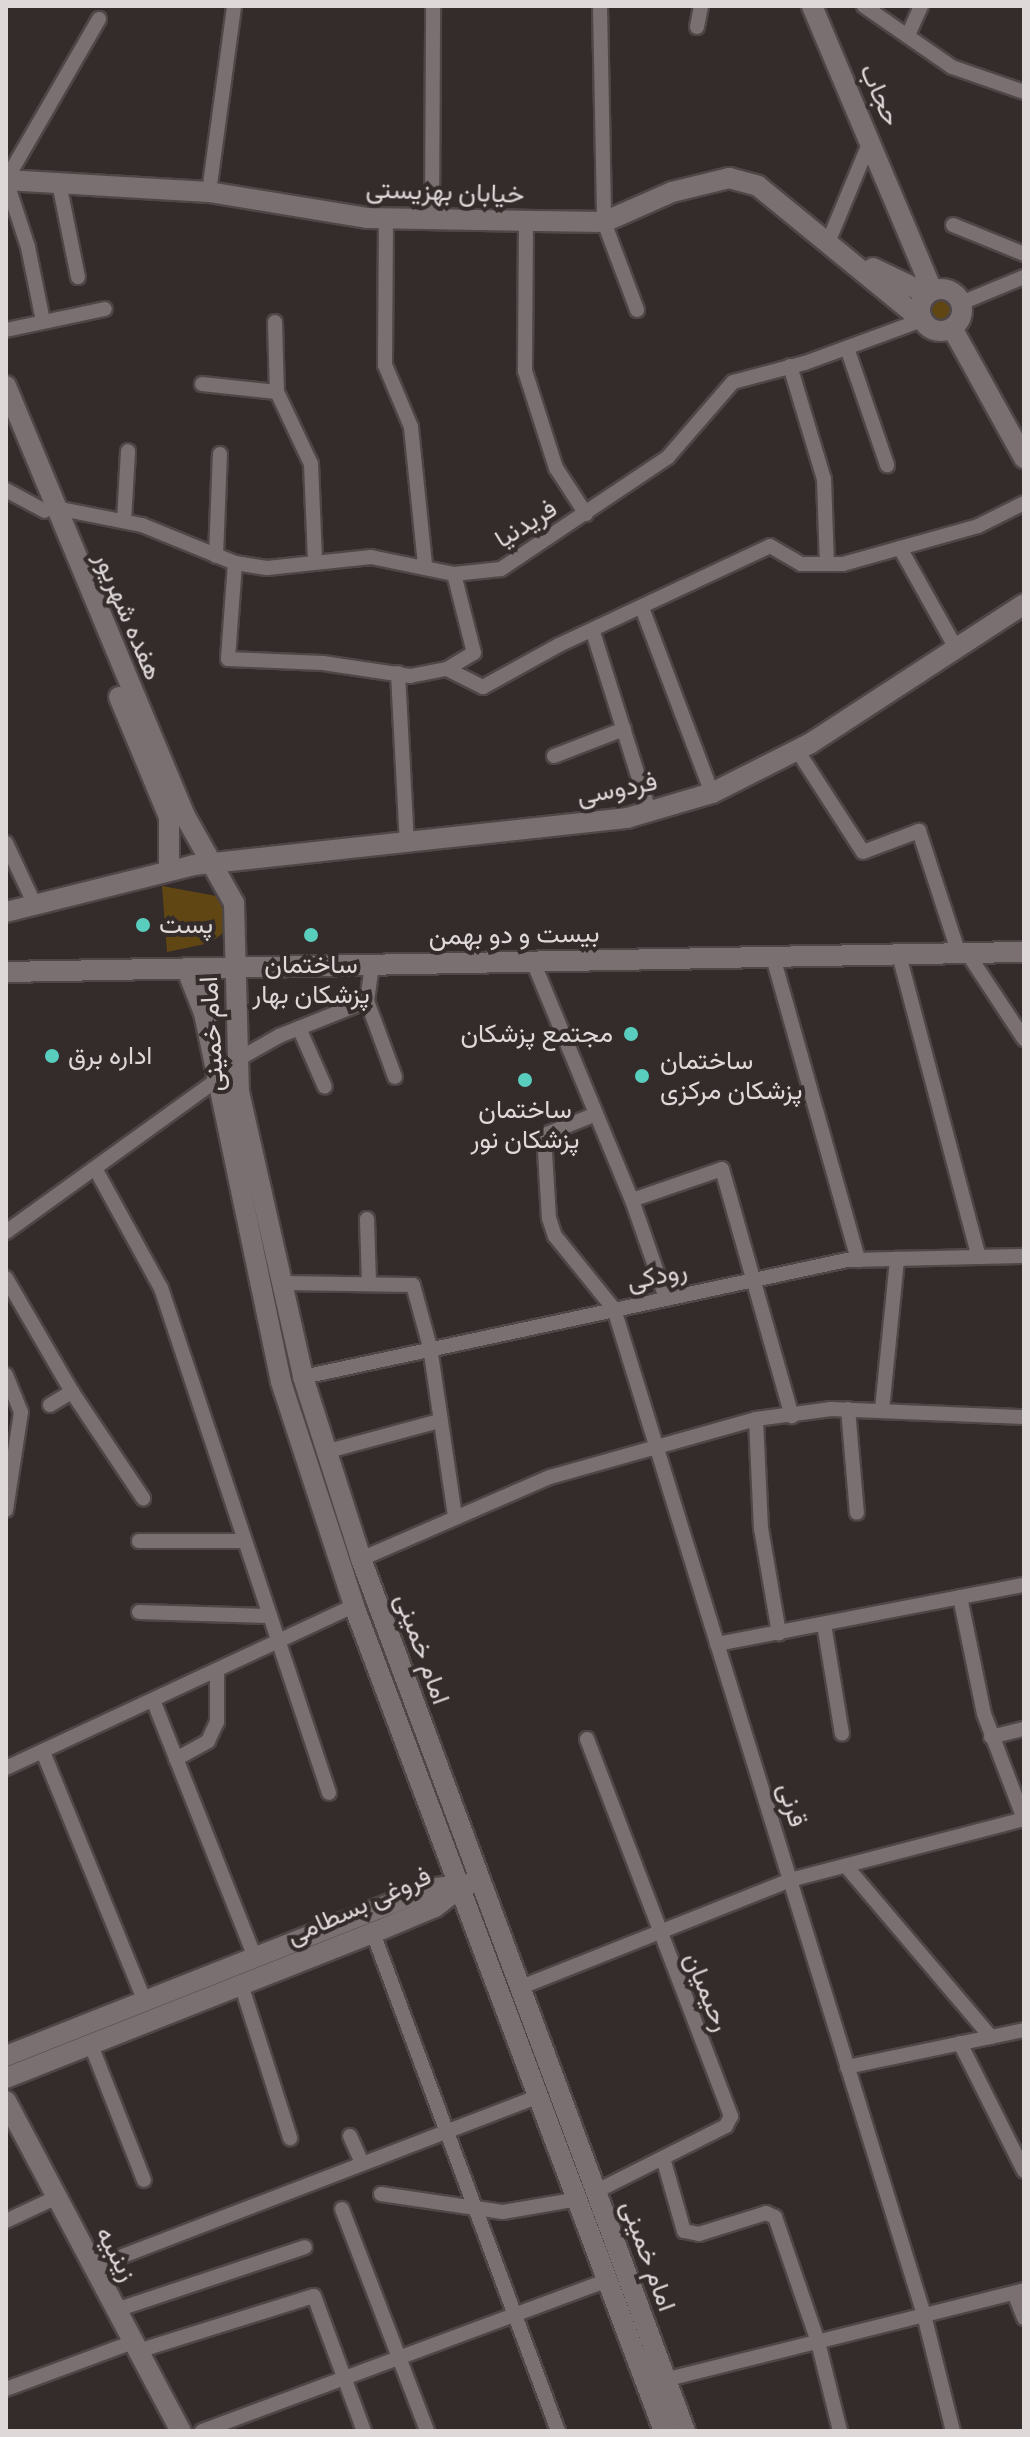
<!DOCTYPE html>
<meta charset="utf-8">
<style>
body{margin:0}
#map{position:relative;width:1030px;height:2437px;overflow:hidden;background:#342b2b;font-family:"Roboto Condensed",Vazirmatn,sans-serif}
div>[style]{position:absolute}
.green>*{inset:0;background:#5f4613}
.round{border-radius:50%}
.roads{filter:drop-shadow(2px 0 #4e4647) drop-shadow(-2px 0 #4e4647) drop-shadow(0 2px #4e4647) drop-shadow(0 -2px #4e4647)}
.street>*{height:14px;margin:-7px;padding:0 7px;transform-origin:7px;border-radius:7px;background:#7b7071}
.secondary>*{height:20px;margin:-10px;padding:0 10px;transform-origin:10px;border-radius:10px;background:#7b7071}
.secondary>.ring{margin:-10px;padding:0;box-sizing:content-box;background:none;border:20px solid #7b7071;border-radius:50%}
.dots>*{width:22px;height:22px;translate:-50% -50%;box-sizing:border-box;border:4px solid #342b2b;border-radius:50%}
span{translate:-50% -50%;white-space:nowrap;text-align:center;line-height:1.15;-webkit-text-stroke:8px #342b2b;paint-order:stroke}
.street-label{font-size:26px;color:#ded8d9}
.poi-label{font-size:26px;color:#ded8d9}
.left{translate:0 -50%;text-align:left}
.right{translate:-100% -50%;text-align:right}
.frame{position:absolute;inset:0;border:8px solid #ded8d9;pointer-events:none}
</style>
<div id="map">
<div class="green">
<i class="round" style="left:930px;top:299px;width:22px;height:22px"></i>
<i style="clip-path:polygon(162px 886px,222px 897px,227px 930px,210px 943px,167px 952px)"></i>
</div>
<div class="roads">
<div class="street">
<i style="left:600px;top:6px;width:216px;rotate:88.9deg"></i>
<i style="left:604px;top:222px;width:94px;rotate:69.4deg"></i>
<i style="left:864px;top:6px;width:107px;rotate:34.7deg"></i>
<i style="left:952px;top:67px;width:76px;rotate:19.1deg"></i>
<i style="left:697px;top:27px;width:21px;rotate:-79deg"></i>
<i style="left:909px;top:33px;width:30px;rotate:-66deg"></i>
<i style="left:59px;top:183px;width:96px;rotate:78.6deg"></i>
<i style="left:209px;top:192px;width:188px;rotate:-82.3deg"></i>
<i style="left:386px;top:218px;width:147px;rotate:90.4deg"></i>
<i style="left:385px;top:365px;width:67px;rotate:67.2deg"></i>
<i style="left:411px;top:427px;width:140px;rotate:84.2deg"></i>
<i style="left:432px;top:219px;width:213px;rotate:-89.7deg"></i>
<i style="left:526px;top:221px;width:150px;rotate:90.4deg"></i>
<i style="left:525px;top:371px;width:102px;rotate:72.3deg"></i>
<i style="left:556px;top:468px;width:55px;rotate:56.9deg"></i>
<i style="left:953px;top:225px;width:77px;rotate:22.2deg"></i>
<i style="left:829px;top:240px;width:109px;rotate:-67.4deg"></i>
<i style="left:961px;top:303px;width:68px;rotate:-22.4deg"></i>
<i style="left:43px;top:321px;width:76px;rotate:-101.5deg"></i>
<i style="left:28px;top:247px;width:71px;rotate:-108.2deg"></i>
<i style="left:6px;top:180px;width:186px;rotate:-60deg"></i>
<i style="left:275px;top:322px;width:70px;rotate:88.4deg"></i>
<i style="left:277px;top:392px;width:80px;rotate:64.7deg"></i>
<i style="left:311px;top:464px;width:97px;rotate:87.6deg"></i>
<i style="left:6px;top:330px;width:101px;rotate:-12deg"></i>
<i style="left:847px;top:348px;width:124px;rotate:71.1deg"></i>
<i style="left:790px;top:366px;width:118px;rotate:73.3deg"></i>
<i style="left:824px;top:479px;width:85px;rotate:88deg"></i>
<i style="left:202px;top:384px;width:75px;rotate:6.1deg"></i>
<i style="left:6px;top:490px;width:44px;rotate:28.3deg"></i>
<i style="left:56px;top:508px;width:88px;rotate:11.2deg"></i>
<i style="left:142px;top:525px;width:100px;rotate:22.2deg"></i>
<i style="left:235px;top:563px;width:32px;rotate:9deg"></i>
<i style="left:267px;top:568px;width:105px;rotate:-6deg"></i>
<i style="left:371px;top:557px;width:85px;rotate:11.6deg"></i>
<i style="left:454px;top:574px;width:47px;rotate:-6.1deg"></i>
<i style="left:501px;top:569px;width:201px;rotate:-33.8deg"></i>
<i style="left:668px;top:457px;width:99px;rotate:-49.1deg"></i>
<i style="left:733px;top:382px;width:74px;rotate:-14.8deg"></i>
<i style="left:805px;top:363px;width:125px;rotate:-20.2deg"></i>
<i style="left:124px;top:521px;width:70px;rotate:-86.7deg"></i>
<i style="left:900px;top:548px;width:115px;rotate:60.8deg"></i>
<i style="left:216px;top:556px;width:102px;rotate:-87.8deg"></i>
<i style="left:235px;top:563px;width:96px;rotate:94.2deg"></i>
<i style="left:228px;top:659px;width:95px;rotate:2.4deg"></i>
<i style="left:323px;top:663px;width:88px;rotate:8.5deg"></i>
<i style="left:410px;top:676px;width:38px;rotate:-11deg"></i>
<i style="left:447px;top:669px;width:40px;rotate:26.6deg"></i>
<i style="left:483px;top:687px;width:87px;rotate:-28.9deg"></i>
<i style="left:559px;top:645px;width:233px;rotate:-25.1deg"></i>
<i style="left:770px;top:546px;width:36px;rotate:30deg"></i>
<i style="left:801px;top:564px;width:42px"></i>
<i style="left:843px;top:564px;width:140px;rotate:-15.7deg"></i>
<i style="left:978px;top:526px;width:51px;rotate:-26.6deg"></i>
<i style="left:642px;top:608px;width:198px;rotate:69.3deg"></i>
<i style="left:593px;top:632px;width:188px;rotate:72.6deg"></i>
<i style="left:447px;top:669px;width:31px;rotate:-31deg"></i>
<i style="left:474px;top:653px;width:81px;rotate:-104.2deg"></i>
<i style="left:398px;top:673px;width:171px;rotate:87deg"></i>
<i style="left:797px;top:750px;width:121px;rotate:57.1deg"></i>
<i style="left:863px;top:852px;width:60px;rotate:-20.6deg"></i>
<i style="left:919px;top:831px;width:129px;rotate:72deg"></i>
<i style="left:554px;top:756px;width:75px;rotate:-21.1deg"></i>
<i style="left:6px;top:843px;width:66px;rotate:65deg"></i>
<i style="left:968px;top:954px;width:102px;rotate:56.6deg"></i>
<i style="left:899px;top:955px;width:312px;rotate:75.2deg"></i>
<i style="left:773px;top:957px;width:315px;rotate:74.3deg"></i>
<i style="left:532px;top:959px;width:261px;rotate:67.5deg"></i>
<i style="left:632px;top:1200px;width:104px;rotate:70.9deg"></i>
<i style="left:367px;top:1001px;width:81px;rotate:69.8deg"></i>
<i style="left:299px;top:1028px;width:64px;rotate:66.2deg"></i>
<i style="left:235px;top:1061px;width:51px;rotate:-29.6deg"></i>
<i style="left:279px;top:1036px;width:95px;rotate:-21.7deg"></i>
<i style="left:367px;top:1001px;width:37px;rotate:-82deg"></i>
<i style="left:596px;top:1114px;width:56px;rotate:158deg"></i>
<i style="left:544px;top:1135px;width:83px;rotate:86.6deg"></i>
<i style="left:549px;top:1218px;width:19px;rotate:72deg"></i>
<i style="left:555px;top:1236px;width:94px;rotate:51.1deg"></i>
<i style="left:614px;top:1309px;width:1053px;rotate:72.87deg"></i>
<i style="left:924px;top:2315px;width:120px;rotate:76deg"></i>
<i style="left:96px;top:1170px;width:135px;rotate:61.2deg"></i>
<i style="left:161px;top:1288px;width:532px;rotate:71.6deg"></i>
<i style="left:632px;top:1200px;width:95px;rotate:-19deg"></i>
<i style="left:722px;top:1169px;width:257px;rotate:74.2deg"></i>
<i style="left:367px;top:1219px;width:63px;rotate:88.2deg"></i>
<i style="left:6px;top:1232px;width:258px;rotate:-35.8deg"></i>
<i style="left:6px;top:1278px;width:132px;rotate:59.9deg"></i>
<i style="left:72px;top:1392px;width:128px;rotate:56.2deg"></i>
<i style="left:281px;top:1283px;width:132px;rotate:0.9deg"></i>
<i style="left:413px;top:1285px;width:64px;rotate:74.7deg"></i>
<i style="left:430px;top:1347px;width:171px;rotate:81.6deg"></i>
<i style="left:6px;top:1375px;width:40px;rotate:68deg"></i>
<i style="left:21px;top:1412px;width:99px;rotate:98.7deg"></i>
<i style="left:303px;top:1377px;width:556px;rotate:-12.14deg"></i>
<i style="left:847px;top:1260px;width:177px;rotate:-1.3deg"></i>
<i style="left:50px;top:1405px;width:26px;rotate:-31deg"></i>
<i style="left:848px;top:1409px;width:104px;rotate:85.1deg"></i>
<i style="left:882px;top:1410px;width:152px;rotate:-84.3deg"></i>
<i style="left:756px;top:1419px;width:109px;rotate:87.4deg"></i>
<i style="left:761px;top:1528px;width:107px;rotate:80.3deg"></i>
<i style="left:325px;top:1452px;width:118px;rotate:-15.2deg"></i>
<i style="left:139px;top:1541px;width:103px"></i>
<i style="left:361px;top:1559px;width:206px;rotate:-23.5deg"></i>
<i style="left:550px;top:1477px;width:214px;rotate:-15.7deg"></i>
<i style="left:756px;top:1419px;width:76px;rotate:-7.6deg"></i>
<i style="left:831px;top:1409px;width:193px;rotate:2.4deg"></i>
<i style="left:960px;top:1597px;width:119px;rotate:78.4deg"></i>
<i style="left:984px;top:1714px;width:112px;rotate:69.1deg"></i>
<i style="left:139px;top:1612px;width:128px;rotate:1.8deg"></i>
<i style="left:824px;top:1624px;width:111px;rotate:80.7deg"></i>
<i style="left:717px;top:1644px;width:313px;rotate:-10.9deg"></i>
<i style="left:153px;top:1700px;width:277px;rotate:68.4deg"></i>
<i style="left:991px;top:1737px;width:34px;rotate:-14deg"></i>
<i style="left:587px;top:1739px;width:404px;rotate:69.1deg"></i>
<i style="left:731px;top:2116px;width:11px;rotate:117deg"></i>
<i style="left:726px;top:2126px;width:144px;rotate:153.3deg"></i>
<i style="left:43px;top:1752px;width:270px;rotate:67.8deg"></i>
<i style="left:176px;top:1759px;width:37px;rotate:-29deg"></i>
<i style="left:208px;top:1741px;width:21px;rotate:-65deg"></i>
<i style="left:217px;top:1722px;width:52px;rotate:-90deg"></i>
<i style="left:6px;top:1768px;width:384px;rotate:-25deg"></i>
<i style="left:846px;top:1866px;width:224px;rotate:49.7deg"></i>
<i style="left:373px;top:1933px;width:531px;rotate:69.62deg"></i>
<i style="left:241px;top:1984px;width:162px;rotate:72.3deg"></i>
<i style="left:519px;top:1988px;width:292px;rotate:-21.7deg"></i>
<i style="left:790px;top:1880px;width:242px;rotate:-14.6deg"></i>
<i style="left:960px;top:2043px;width:143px;rotate:63.4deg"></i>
<i style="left:91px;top:2045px;width:145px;rotate:68.6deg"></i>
<i style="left:847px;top:2067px;width:181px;rotate:-11.8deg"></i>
<i style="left:350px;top:2136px;width:27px;rotate:66deg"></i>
<i style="left:663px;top:2158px;width:76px;rotate:74deg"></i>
<i style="left:684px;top:2231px;width:15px;rotate:11deg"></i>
<i style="left:699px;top:2234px;width:70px;rotate:-17.4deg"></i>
<i style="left:766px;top:2213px;width:10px;rotate:24deg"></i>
<i style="left:775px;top:2217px;width:132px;rotate:71deg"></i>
<i style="left:818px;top:2342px;width:92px;rotate:76.1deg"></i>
<i style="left:381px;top:2194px;width:123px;rotate:8.4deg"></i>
<i style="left:503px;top:2212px;width:76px;rotate:-9.8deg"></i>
<i style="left:342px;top:2209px;width:238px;rotate:69deg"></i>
<i style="left:6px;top:2221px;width:56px;rotate:-25.2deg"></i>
<i style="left:94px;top:2267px;width:477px;rotate:-21deg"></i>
<i style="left:1014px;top:2293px;width:27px;rotate:68deg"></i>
<i style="left:116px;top:2310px;width:199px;rotate:-18.4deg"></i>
<i style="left:138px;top:2351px;width:184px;rotate:-17.4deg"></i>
<i style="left:314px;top:2296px;width:144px;rotate:69.7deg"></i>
<i style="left:660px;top:2381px;width:375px;rotate:-14deg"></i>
<i style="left:6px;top:2389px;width:135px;rotate:-20.3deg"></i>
<i style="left:202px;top:2431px;width:434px;rotate:-20.4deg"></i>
</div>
<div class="secondary">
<i style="left:812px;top:6px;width:308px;rotate:67.1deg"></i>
<i style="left:6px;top:180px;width:203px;rotate:3.4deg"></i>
<i style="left:209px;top:192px;width:161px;rotate:9.3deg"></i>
<i style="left:368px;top:218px;width:236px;rotate:1deg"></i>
<i style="left:604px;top:222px;width:74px;rotate:-23.8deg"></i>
<i style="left:672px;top:192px;width:59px;rotate:-13.8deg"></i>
<i style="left:729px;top:178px;width:30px;rotate:15deg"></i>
<i style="left:758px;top:186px;width:212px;rotate:39.3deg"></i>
<i style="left:873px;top:268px;width:60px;rotate:25.7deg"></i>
<i class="ring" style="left:920px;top:289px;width:22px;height:22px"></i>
<i style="left:952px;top:328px;width:149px;rotate:61deg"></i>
<i style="left:6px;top:386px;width:466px;rotate:67.4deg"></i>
<i style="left:185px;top:816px;width:100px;rotate:60.6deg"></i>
<i style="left:234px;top:903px;width:189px;rotate:88.5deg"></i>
<i style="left:239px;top:1092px;width:292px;rotate:77.3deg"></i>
<i style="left:303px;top:1377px;width:191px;rotate:72.3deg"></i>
<i style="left:361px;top:1559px;width:930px;rotate:69.62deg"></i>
<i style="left:119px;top:697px;width:130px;rotate:67.4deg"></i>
<i style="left:169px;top:817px;width:53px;rotate:90deg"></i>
<i style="left:6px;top:912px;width:194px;rotate:-14deg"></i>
<i style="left:194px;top:865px;width:436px;rotate:-6.2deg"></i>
<i style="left:627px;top:818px;width:89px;rotate:-16.4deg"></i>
<i style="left:712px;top:793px;width:111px;rotate:-26.8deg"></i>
<i style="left:811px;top:743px;width:254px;rotate:-33.1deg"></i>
<i style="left:187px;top:970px;width:46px;rotate:68.4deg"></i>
<i style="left:204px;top:1013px;width:377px;rotate:78.2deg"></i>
<i style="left:281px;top:1382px;width:236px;rotate:71.9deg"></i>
<i style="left:354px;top:1606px;width:881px;rotate:69.41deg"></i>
<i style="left:6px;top:972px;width:1018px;rotate:-1.13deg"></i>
<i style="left:6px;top:2056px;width:454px;rotate:-21.6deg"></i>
<i style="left:428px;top:1889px;width:42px;rotate:-6.8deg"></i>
<i style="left:6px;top:2078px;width:395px;rotate:-21.6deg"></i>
<i style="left:373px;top:1933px;width:67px;rotate:-22.8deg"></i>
<i style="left:435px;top:1907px;width:31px;rotate:-38deg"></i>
<i style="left:6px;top:2101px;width:374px;rotate:62.1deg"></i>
</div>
</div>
<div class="dots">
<i style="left:143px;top:925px;background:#59cebe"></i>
<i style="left:311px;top:935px;background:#59cebe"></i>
<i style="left:631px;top:1034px;background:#59cebe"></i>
<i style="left:52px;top:1056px;background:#59cebe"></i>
<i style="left:642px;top:1076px;background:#59cebe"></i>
<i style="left:525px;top:1080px;background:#59cebe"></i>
</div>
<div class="street-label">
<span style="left:880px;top:95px;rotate:66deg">حجاب</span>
<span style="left:445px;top:192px;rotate:2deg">خیابان بهزیستی</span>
<span style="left:526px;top:524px;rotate:-32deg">فریدنیا</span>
<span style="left:128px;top:616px;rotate:67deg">هفده شهریور</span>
<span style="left:617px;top:789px;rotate:-11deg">فردوسی</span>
<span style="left:514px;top:935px;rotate:-1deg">بیست و دو بهمن</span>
<span style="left:212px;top:1034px;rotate:-93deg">امام خمینی</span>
<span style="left:657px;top:1276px;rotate:-12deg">رودکی</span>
<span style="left:422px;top:1649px;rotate:70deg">امام خمینی</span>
<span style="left:792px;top:1805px;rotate:73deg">قرنی</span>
<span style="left:359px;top:1906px;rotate:-24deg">فروغی بسطامی</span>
<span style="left:707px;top:1992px;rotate:68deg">رحیمیان</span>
<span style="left:116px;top:2254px;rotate:62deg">زینبیه</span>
<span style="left:648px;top:2256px;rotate:70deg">امام خمینی</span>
</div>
<div class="poi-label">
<span class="left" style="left:159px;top:925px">پست</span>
<span style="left:311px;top:980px">ساختمان<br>پزشکان بهار</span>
<span class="right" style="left:613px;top:1034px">مجتمع پزشکان</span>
<span class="left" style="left:68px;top:1056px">اداره برق</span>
<span class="left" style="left:660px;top:1076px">ساختمان<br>پزشکان مرکزی</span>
<span style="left:525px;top:1125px">ساختمان<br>پزشکان نور</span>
</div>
<div class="frame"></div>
</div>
